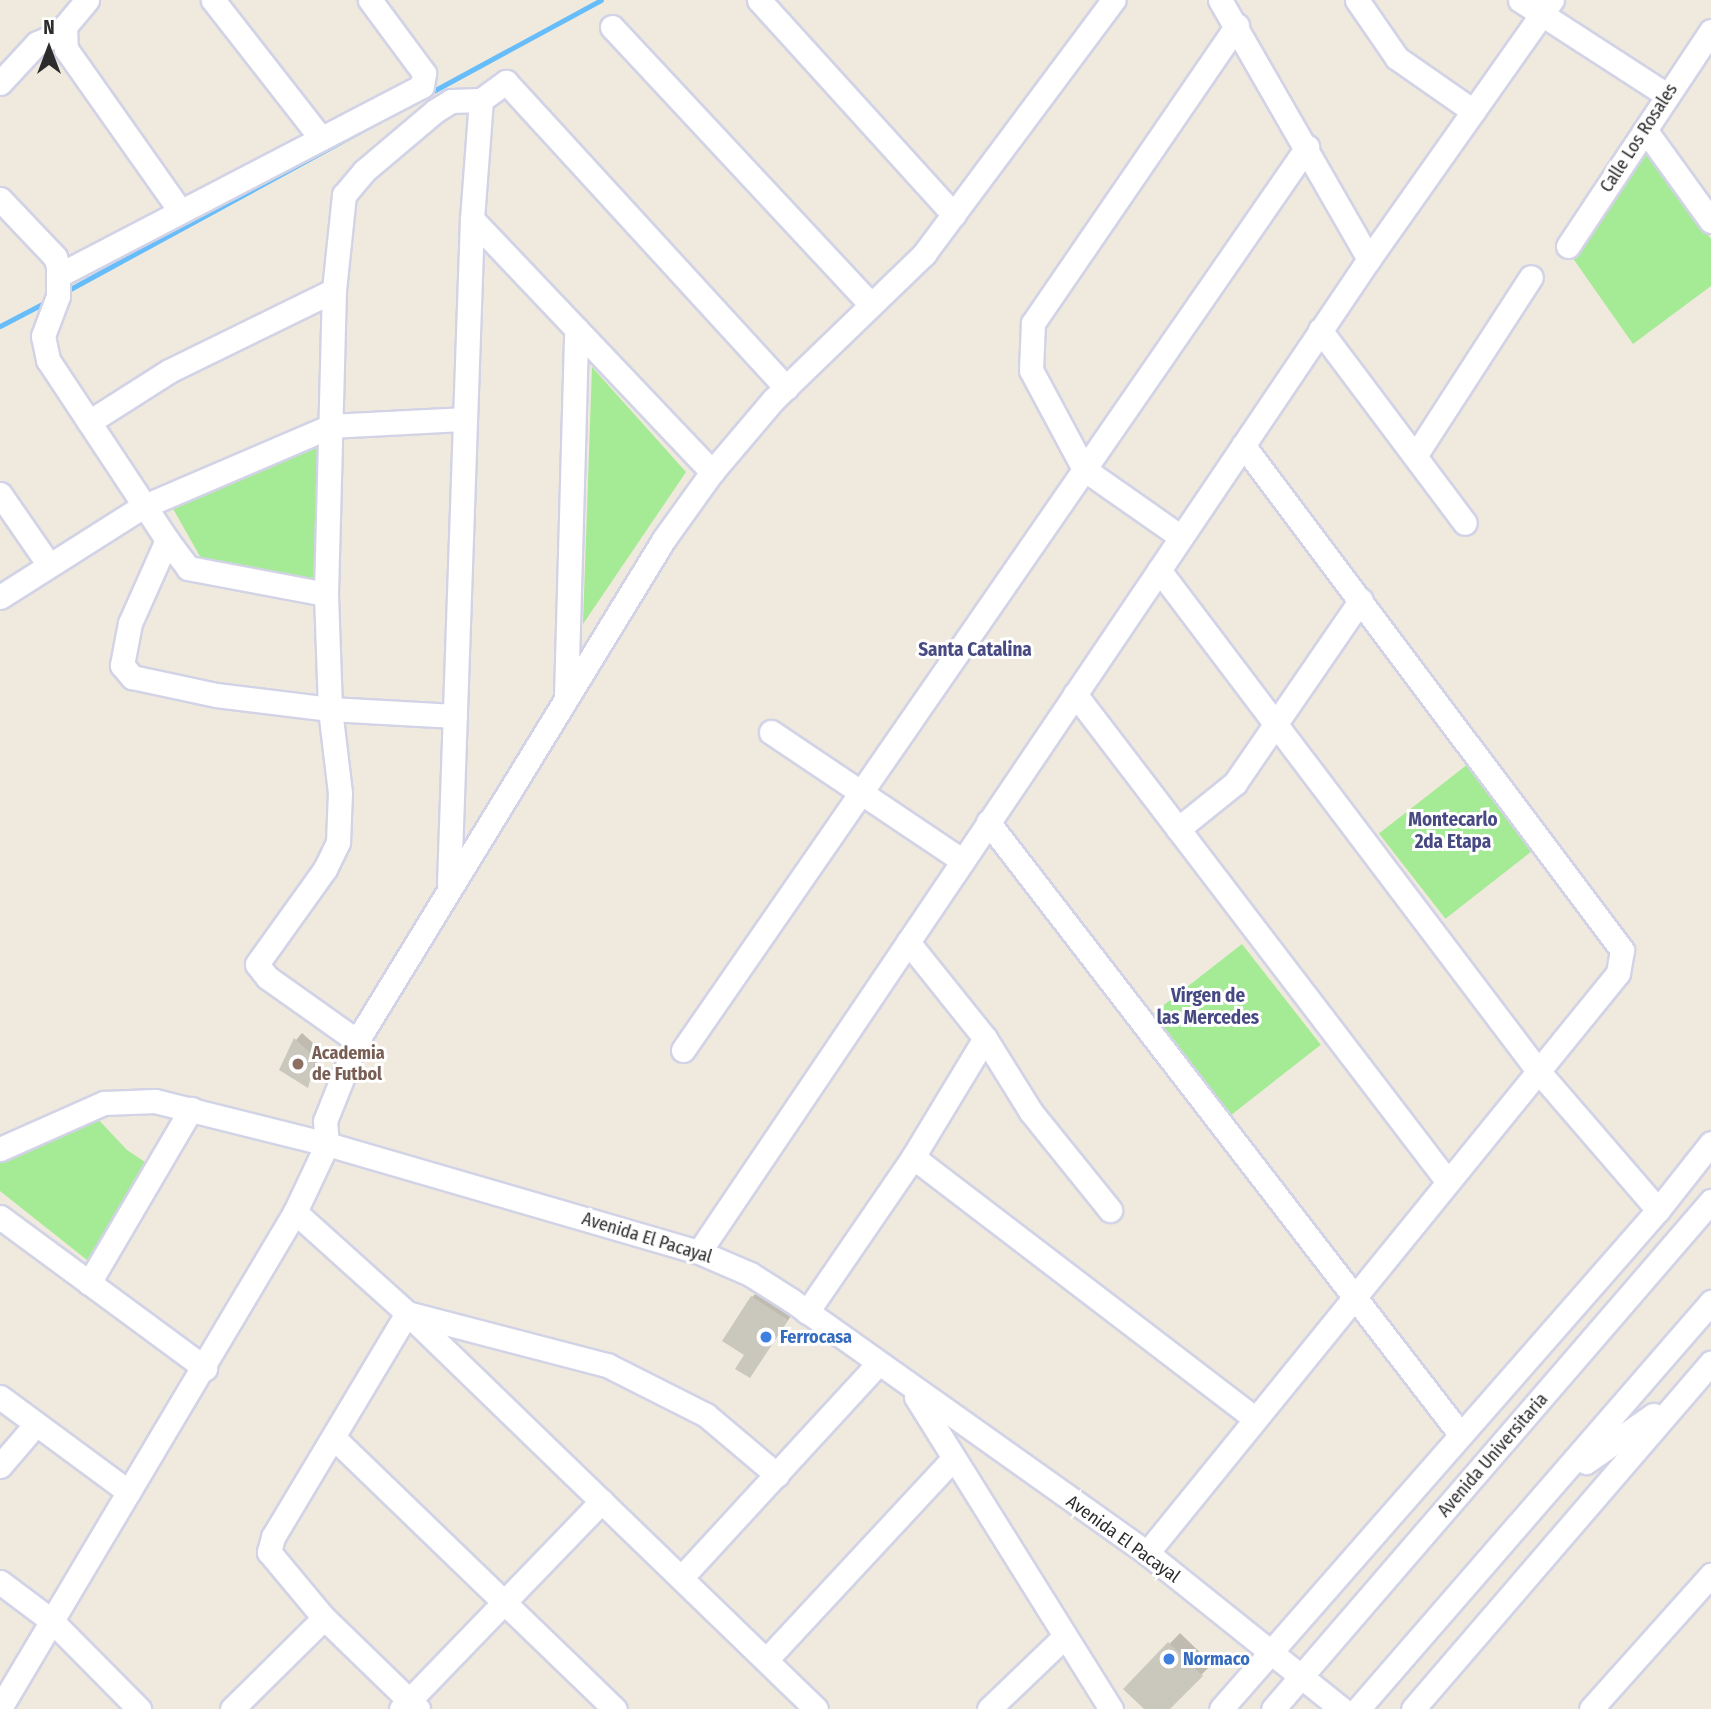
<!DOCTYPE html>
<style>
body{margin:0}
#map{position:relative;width:1711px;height:1709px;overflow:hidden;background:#efeadd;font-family:"Fira Sans Condensed",sans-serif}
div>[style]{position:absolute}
.green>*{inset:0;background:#a5ea95;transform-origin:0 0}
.shadow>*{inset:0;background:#0003}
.stream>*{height:5px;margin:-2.5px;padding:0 2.5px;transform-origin:2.5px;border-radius:2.5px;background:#67bcfa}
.building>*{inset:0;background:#cac7bd}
.roads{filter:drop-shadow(2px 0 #d2d3e6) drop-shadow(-2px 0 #d2d3e6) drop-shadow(0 2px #d2d3e6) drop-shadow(0 -2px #d2d3e6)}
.minor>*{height:23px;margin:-11.5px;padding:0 11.5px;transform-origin:11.5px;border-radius:11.5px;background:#fff}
.dots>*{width:19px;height:19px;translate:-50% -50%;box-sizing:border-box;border:4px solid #fff;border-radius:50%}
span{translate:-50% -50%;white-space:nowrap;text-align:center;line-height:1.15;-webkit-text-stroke:6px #fff;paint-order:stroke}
.street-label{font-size:18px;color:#2c2c2c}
.education-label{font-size:18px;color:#785e54;font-weight:700}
.left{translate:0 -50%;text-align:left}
.shop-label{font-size:18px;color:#366cbe;font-weight:700}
.neighbourhood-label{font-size:19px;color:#474982;font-weight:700}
.north{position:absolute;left:14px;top:14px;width:70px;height:70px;-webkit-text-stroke:5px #fff;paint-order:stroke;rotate:0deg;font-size:19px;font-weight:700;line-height:28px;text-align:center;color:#2c2c2c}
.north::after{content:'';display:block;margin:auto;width:24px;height:32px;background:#2c2c2c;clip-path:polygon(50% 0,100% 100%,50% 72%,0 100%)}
</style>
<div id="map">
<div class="green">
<i style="clip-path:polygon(1646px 150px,1711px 239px,1711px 286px,1633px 344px,1572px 257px)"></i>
<i style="clip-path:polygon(592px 367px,686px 472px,583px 624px)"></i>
<i style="clip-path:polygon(322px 440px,319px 580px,202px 560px,171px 505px,285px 460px)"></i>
<i style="left:1468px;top:764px;width:108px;height:113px;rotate:52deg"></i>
<i style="left:1242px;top:944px;width:128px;height:115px;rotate:52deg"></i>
<i style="clip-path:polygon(93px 1114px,127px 1150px,148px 1164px,87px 1260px,0 1191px,0 1155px)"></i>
</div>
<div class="shadow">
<i style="clip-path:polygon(302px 1033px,322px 1051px,308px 1085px,296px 1040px)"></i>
<i style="clip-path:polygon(759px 1291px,793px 1313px,750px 1376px,747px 1354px,752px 1297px)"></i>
<i style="clip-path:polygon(1180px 1633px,1212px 1664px,1168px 1709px,1147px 1709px,1126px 1689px)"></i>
</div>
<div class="stream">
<i style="left:426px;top:95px;width:199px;rotate:-28.5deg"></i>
<i style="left:63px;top:293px;width:361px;rotate:-28.6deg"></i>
<i style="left:0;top:326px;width:54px;rotate:-27.5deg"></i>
</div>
<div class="building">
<i style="clip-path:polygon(294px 1038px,316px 1058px,308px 1088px,279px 1070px)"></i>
<i style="clip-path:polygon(751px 1296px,788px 1320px,750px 1378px,735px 1369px,744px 1355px,722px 1341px)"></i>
<i style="clip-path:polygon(1168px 1642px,1203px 1676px,1170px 1709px,1144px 1709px,1123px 1689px)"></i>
</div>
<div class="roads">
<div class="minor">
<i style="left:87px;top:0;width:34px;rotate:130deg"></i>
<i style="left:65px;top:26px;width:23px;rotate:88deg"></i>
<i style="left:66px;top:49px;width:196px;rotate:54.8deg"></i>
<i style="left:213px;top:0;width:175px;rotate:52deg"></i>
<i style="left:759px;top:0;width:290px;rotate:47.8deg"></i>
<i style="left:1220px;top:0;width:299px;rotate:60.1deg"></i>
<i style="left:1357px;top:0;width:70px;rotate:55.4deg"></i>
<i style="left:1397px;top:58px;width:93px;rotate:34.9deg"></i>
<i style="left:1520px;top:0;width:175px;rotate:32.9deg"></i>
<i style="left:612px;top:27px;width:380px;rotate:47deg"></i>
<i style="left:0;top:83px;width:54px;rotate:-47.2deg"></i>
<i style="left:37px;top:43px;width:28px;rotate:-23deg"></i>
<i style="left:1646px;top:131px;width:111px;rotate:54.2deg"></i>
<i style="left:0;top:199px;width:80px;rotate:46.5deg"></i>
<i style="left:55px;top:257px;width:9px;rotate:72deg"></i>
<i style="left:58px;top:266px;width:30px;rotate:90deg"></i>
<i style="left:58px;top:296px;width:43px;rotate:110.6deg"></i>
<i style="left:43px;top:336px;width:25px;rotate:78deg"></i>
<i style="left:48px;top:360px;width:216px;rotate:56.5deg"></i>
<i style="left:167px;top:540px;width:91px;rotate:114deg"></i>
<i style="left:130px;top:623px;width:43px;rotate:100.8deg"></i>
<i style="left:122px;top:665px;width:16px;rotate:50deg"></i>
<i style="left:132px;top:677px;width:86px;rotate:12.1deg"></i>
<i style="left:216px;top:695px;width:115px;rotate:7deg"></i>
<i style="left:330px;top:709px;width:125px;rotate:3.2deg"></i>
<i style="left:472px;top:219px;width:349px;rotate:46.5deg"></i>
<i style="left:1568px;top:246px;width:258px;rotate:-56.4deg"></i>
<i style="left:59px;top:275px;width:409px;rotate:-27.5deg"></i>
<i style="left:422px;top:86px;width:13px;rotate:-81deg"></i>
<i style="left:424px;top:73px;width:91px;rotate:-126.5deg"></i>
<i style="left:1320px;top:330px;width:241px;rotate:53.1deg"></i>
<i style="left:89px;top:422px;width:95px;rotate:-32.5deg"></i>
<i style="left:169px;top:371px;width:184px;rotate:-26.1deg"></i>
<i style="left:1415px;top:456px;width:213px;rotate:-57.1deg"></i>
<i style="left:0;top:494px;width:86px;rotate:55.4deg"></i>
<i style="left:1181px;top:537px;width:118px;rotate:-145deg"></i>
<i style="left:1084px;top:469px;width:112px;rotate:-118.2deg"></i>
<i style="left:1031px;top:370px;width:47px;rotate:-87.6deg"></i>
<i style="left:1033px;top:323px;width:361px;rotate:-55.6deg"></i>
<i style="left:167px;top:540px;width:35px;rotate:53deg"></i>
<i style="left:188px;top:568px;width:140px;rotate:10.7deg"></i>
<i style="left:1159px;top:570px;width:630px;rotate:52.88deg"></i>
<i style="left:1539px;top:1072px;width:182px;rotate:49.2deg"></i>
<i style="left:0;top:597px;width:168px;rotate:-32.4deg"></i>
<i style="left:142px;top:507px;width:206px;rotate:-23.2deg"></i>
<i style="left:331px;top:426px;width:134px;rotate:-3deg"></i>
<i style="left:1075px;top:694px;width:614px;rotate:52.61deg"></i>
<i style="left:566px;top:697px;width:368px;rotate:-88.4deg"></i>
<i style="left:771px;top:732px;width:231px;rotate:33.9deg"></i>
<i style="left:988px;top:822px;width:774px;rotate:52.35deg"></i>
<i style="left:1178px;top:829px;width:73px;rotate:-38.9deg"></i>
<i style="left:1235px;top:783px;width:222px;rotate:-55.5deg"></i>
<i style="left:449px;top:884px;width:665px;rotate:-88.02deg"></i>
<i style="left:472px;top:219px;width:119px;rotate:-85.7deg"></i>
<i style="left:481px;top:100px;width:31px;rotate:-36deg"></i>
<i style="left:506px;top:82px;width:415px;rotate:47.5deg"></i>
<i style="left:908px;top:942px;width:123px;rotate:51.3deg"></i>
<i style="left:985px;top:1038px;width:87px;rotate:58.1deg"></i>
<i style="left:1031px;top:1112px;width:126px;rotate:51.1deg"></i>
<i style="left:357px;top:1041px;width:110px;rotate:-144.6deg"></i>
<i style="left:267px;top:977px;width:16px;rotate:-128deg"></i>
<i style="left:257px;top:964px;width:117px;rotate:-54.4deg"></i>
<i style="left:325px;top:869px;width:30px;rotate:-64deg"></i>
<i style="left:338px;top:842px;width:49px;rotate:-87.7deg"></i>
<i style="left:340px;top:793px;width:85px;rotate:-96.8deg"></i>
<i style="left:330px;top:709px;width:115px;rotate:-92deg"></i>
<i style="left:326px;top:594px;width:304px;rotate:-88.5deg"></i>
<i style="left:334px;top:290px;width:96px;rotate:-84deg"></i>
<i style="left:344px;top:195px;width:31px;rotate:-50deg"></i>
<i style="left:364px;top:171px;width:93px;rotate:-40.2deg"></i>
<i style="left:435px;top:111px;width:19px;rotate:-32deg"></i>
<i style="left:451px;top:101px;width:30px;rotate:-2deg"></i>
<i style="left:683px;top:1050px;width:1098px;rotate:-55.35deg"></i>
<i style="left:0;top:1149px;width:114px;rotate:-23.9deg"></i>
<i style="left:104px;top:1103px;width:51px;rotate:-2.2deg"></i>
<i style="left:155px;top:1101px;width:177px;rotate:14deg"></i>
<i style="left:327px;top:1144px;width:387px;rotate:16.2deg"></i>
<i style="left:699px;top:1252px;width:56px;rotate:23.3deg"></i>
<i style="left:750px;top:1274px;width:49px;rotate:32.4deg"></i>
<i style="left:791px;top:1300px;width:437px;rotate:35.4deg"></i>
<i style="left:1147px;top:1553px;width:250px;rotate:38.7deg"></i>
<i style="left:913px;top:1157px;width:429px;rotate:37.4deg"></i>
<i style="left:295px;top:1212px;width:151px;rotate:42deg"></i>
<i style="left:407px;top:1313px;width:569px;rotate:44.07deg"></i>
<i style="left:0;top:1217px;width:255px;rotate:36.4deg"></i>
<i style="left:699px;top:1252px;width:1198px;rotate:-55.99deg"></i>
<i style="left:1369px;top:259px;width:317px;rotate:-54.8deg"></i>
<i style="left:89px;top:1283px;width:202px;rotate:-59.6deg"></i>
<i style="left:807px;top:1312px;width:188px;rotate:-55.6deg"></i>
<i style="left:913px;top:1157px;width:139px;rotate:-58.8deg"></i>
<i style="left:0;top:1397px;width:160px;rotate:36.4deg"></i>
<i style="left:916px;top:1397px;width:368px;rotate:58deg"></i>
<i style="left:335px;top:1439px;width:389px;rotate:44deg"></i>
<i style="left:1586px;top:1462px;width:82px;rotate:-35deg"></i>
<i style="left:0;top:1466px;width:55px;rotate:-49.4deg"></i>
<i style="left:1147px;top:1553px;width:747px;rotate:-50.92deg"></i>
<i style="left:1618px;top:973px;width:23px;rotate:-80deg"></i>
<i style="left:1622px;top:950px;width:631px;rotate:-126.89deg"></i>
<i style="left:681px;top:1578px;width:291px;rotate:-47.4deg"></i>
<i style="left:0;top:1582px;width:65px;rotate:36.9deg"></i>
<i style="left:52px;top:1621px;width:124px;rotate:45.3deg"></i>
<i style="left:766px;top:1660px;width:273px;rotate:-47.1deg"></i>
<i style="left:0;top:1708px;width:577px;rotate:-59.26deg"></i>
<i style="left:295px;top:1212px;width:75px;rotate:-64.8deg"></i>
<i style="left:327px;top:1144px;width:23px;rotate:-95deg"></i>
<i style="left:325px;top:1121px;width:86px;rotate:-68.2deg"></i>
<i style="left:357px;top:1041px;width:588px;rotate:-58.55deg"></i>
<i style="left:664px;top:539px;width:82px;rotate:-54.4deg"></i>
<i style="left:712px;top:472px;width:96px;rotate:-49.7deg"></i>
<i style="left:774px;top:399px;width:209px;rotate:-44deg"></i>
<i style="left:924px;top:254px;width:317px;rotate:-53.3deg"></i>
<i style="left:232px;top:1709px;width:129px;rotate:-44.7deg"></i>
<i style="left:401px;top:1709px;width:289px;rotate:-46deg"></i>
<i style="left:418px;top:1709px;width:131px;rotate:-135.9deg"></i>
<i style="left:324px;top:1618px;width:86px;rotate:-129.8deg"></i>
<i style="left:269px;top:1552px;width:16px;rotate:-75deg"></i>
<i style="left:273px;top:1537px;width:261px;rotate:-59.1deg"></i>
<i style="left:407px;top:1313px;width:207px;rotate:14.6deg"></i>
<i style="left:607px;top:1365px;width:111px;rotate:26.8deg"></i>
<i style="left:706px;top:1415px;width:93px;rotate:40.2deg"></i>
<i style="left:989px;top:1709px;width:105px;rotate:-43.8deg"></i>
<i style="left:1221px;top:1709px;width:663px;rotate:-48.79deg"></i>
<i style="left:1658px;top:1210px;width:85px;rotate:-51.7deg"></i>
<i style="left:1273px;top:1709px;width:671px;rotate:-49.23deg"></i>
<i style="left:1358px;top:1709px;width:539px;rotate:-49.06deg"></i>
<i style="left:1413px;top:1709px;width:457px;rotate:-49.3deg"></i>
<i style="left:1591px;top:1709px;width:180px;rotate:-48.2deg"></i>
</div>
</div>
<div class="dots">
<i style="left:298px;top:1064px;background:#8d6e63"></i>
<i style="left:766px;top:1337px;background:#3f7fe0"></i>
<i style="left:1169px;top:1659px;background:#3f7fe0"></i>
</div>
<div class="street-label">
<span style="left:1639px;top:138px;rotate:-57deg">Calle Los Rosales</span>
<span style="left:647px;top:1238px;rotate:17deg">Avenida El Pacayal</span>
<span style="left:1493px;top:1455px;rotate:-49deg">Avenida Universitaria</span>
<span style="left:1123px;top:1539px;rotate:36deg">Avenida El Pacayal</span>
</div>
<div class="education-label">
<span class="left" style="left:312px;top:1064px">Academia<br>de Futbol</span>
</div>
<div class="shop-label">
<span class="left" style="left:780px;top:1337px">Ferrocasa</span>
<span class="left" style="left:1183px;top:1659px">Normaco</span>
</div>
<div class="neighbourhood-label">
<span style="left:975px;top:650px">Santa Catalina</span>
<span style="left:1453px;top:831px">Montecarlo<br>2da Etapa</span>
<span style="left:1208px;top:1007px">Virgen de<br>las Mercedes</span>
</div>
<div class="north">N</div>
</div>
